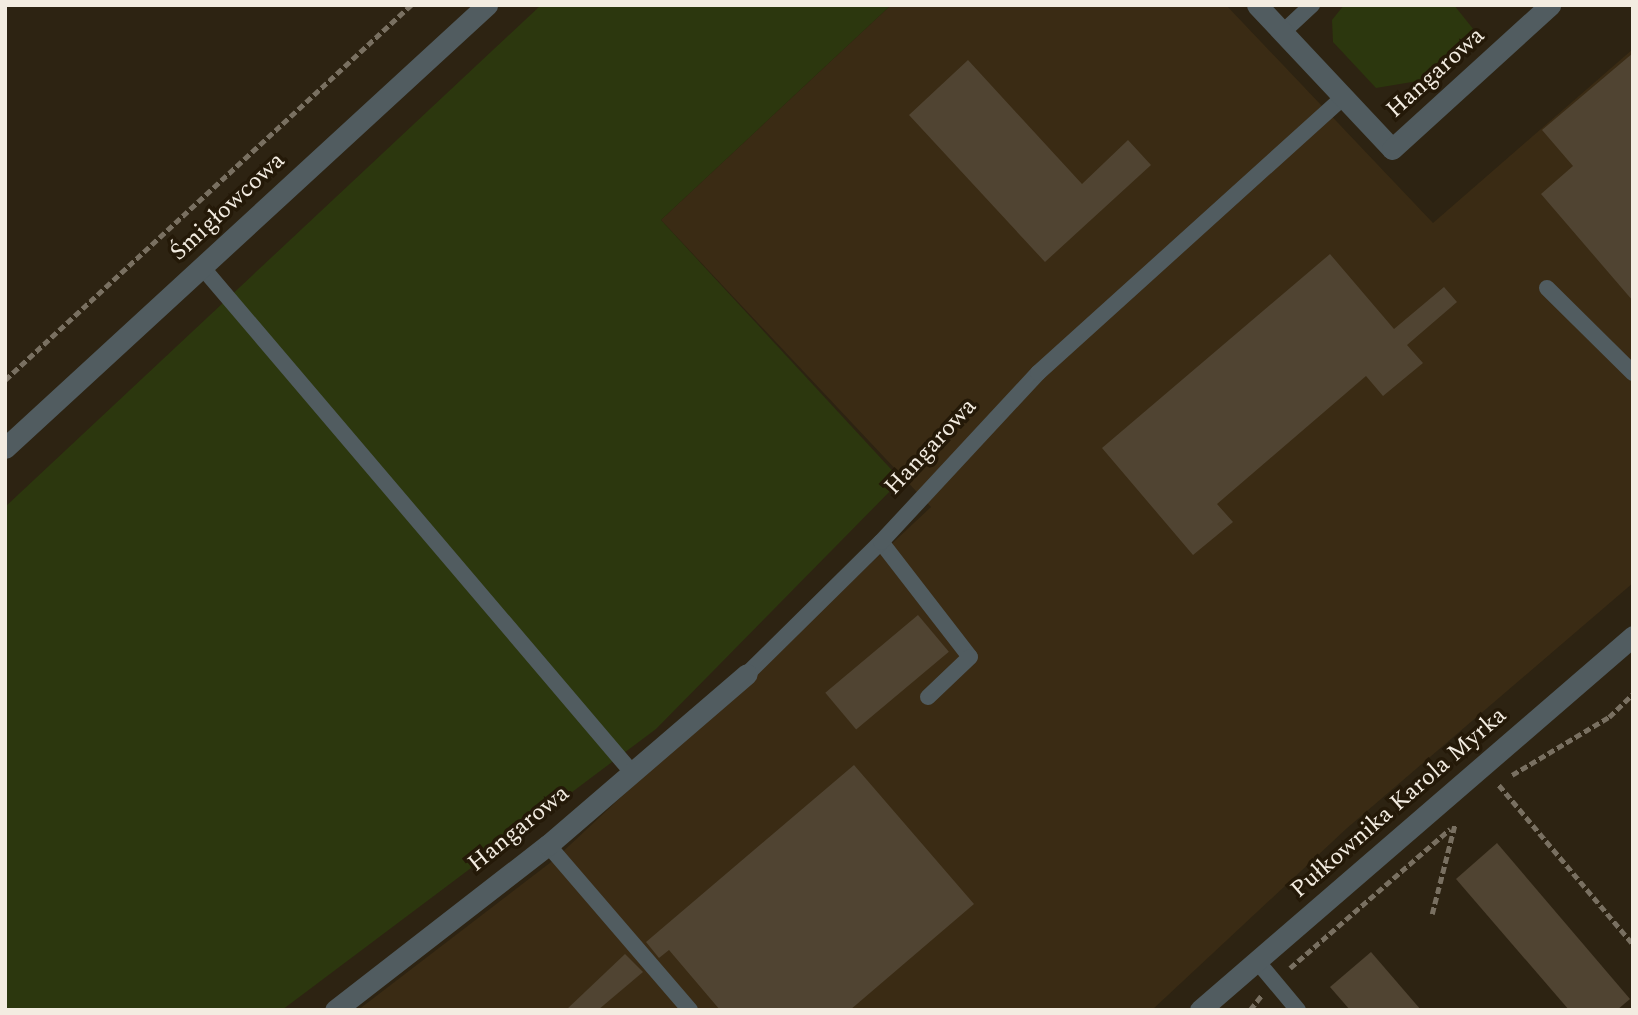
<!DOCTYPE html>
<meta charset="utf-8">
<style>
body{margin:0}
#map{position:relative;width:1638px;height:1015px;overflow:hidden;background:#2d2312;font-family:Spectral,serif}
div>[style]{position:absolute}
.built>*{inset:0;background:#3a2b14}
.green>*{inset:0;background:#2c370e}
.building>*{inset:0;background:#504432;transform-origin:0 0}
.path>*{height:4.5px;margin-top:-2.25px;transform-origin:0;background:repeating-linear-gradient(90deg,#797061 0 7px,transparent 0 10.5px)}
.lane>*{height:16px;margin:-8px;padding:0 8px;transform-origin:8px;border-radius:8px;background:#515c60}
.street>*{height:21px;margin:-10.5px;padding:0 10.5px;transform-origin:10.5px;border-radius:10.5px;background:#515c60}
span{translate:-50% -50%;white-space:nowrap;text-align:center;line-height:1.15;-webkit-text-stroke:7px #241908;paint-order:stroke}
.street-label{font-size:24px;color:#f3ece1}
.frame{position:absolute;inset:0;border:7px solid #f3ece1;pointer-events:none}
</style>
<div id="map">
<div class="built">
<i style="clip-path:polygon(891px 5px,1226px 5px,1433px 223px,1633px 49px,1633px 583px,1346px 829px,1152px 1010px,358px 1010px,555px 859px,931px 507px,661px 220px)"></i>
</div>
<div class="green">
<i style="clip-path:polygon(541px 5px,891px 5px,661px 220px,901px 480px,656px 729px,282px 1010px,5px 1010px,5px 507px)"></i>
<i style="clip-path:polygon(1344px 5px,1454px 5px,1478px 35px,1424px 80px,1376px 88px,1333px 42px,1332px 20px)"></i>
</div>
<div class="building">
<i style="clip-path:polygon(1633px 53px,1633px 301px,1541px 194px,1573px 166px,1542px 130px)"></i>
<i style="clip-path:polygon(968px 60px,1082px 184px,1128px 140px,1151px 165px,1045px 262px,909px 115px)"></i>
<i style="clip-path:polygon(1330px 254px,1394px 329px,1444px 287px,1457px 302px,1407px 345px,1423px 363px,1383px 396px,1366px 376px,1217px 504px,1233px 522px,1193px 555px,1102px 448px)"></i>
<i style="left:918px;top:615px;width:48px;height:121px;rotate:50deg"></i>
<i style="clip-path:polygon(854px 765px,974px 904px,850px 1010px,720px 1010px,669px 950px,659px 958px,646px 942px)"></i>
<i style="clip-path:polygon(1497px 843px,1630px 999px,1617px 1010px,1569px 1010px,1456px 879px)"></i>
<i style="clip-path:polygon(1371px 952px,1421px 1010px,1350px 1010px,1330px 987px)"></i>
<i style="clip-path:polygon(625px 954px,643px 972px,598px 1010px,566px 1010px)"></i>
</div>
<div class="path">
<i style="left:5px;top:380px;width:553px;rotate:-42.73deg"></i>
<i style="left:1512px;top:775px;width:113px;rotate:-30.9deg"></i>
<i style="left:1609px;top:717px;width:33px;rotate:-44deg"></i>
<i style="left:1499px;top:785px;width:208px;rotate:49.9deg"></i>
<i style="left:1432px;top:914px;width:93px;rotate:-75.7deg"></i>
<i style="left:1290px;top:968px;width:212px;rotate:-41deg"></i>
<i style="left:1250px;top:1010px;width:18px;rotate:-52deg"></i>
</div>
<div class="lane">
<i style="left:1283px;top:32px;width:40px;rotate:-43deg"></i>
<i style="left:202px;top:267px;width:660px;rotate:49.61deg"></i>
<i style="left:1547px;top:288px;width:121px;rotate:44.7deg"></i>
<i style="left:881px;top:542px;width:145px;rotate:52.3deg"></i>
<i style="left:970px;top:657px;width:58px;rotate:136.4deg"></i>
<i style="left:747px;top:674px;width:188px;rotate:-44.6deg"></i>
<i style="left:881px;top:542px;width:231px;rotate:-47.1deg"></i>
<i style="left:1038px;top:373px;width:411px;rotate:-42.1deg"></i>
<i style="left:548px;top:845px;width:218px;rotate:49.3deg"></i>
<i style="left:1257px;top:961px;width:64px;rotate:50.1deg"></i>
</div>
<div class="street">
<i style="left:1257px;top:5px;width:197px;rotate:46.8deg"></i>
<i style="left:1392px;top:149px;width:214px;rotate:-42.3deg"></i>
<i style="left:5px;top:448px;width:655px;rotate:-42.59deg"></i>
<i style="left:335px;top:1010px;width:269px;rotate:-37.8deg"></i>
<i style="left:548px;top:845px;width:262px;rotate:-40.7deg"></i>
<i style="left:1200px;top:1010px;width:572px;rotate:-40.82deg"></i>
</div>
<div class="street-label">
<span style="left:1436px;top:73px;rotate:-42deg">Hangarowa</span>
<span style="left:228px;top:207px;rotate:-43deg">Śmigłowcowa</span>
<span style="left:931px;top:447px;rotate:-47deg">Hangarowa</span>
<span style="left:1399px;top:803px;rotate:-41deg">Pułkownika Karola Myrka</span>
<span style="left:519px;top:829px;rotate:-39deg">Hangarowa</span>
</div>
<div class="frame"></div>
</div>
